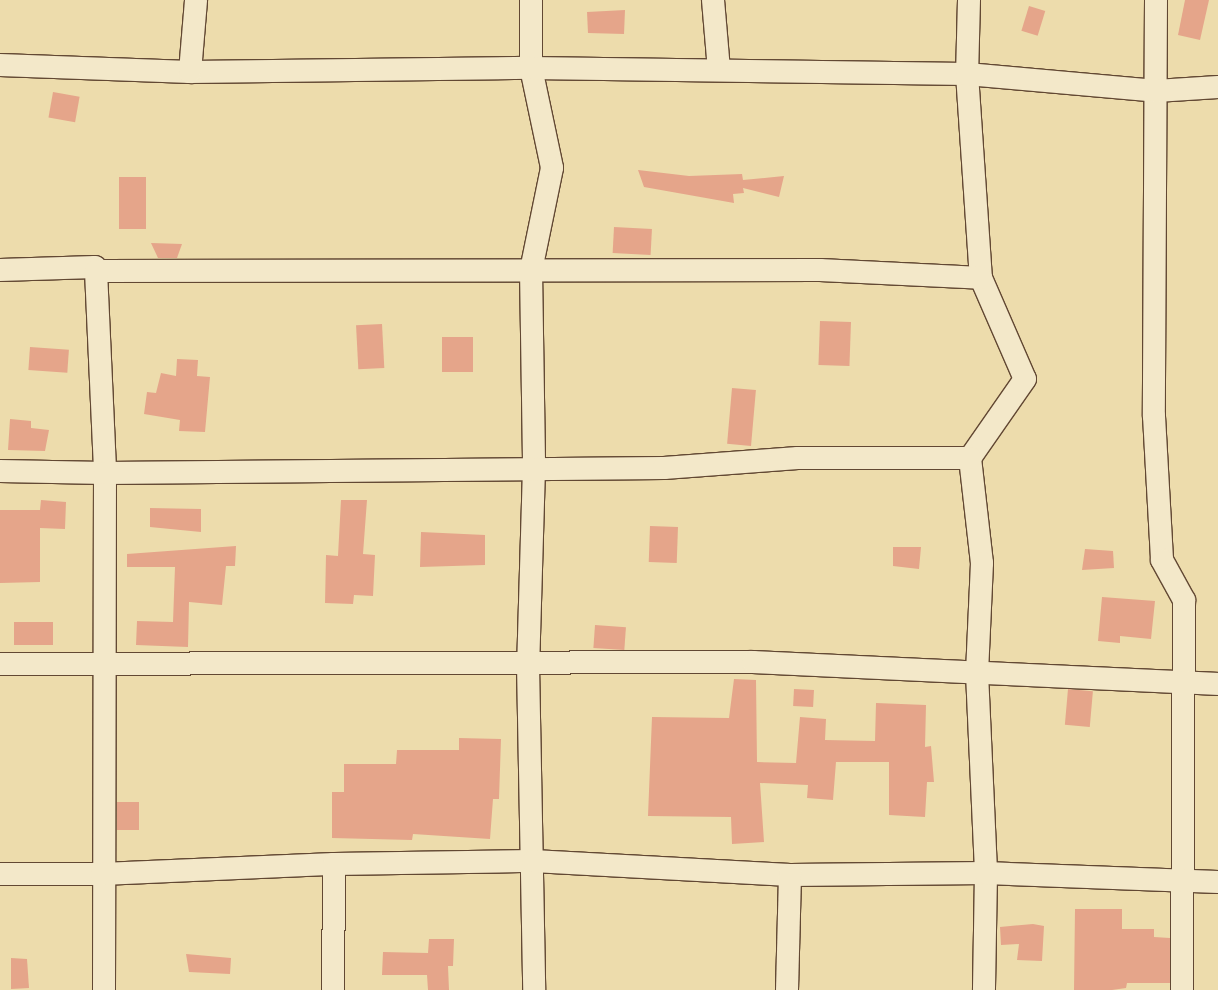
<!DOCTYPE html>
<style>
body{margin:0}
#map{position:relative;width:1218px;height:990px;overflow:hidden;background:#eddcac;font-family:"IM FELL English",serif}
div>[style]{position:absolute}
.building>*{inset:0;background:#e5a58a;transform-origin:0 0}
.roads{filter:drop-shadow(1px 0 #624833) drop-shadow(-1px 0 #624833) drop-shadow(0 1px #624833) drop-shadow(0 -1px #624833)}
.minor>*{height:22px;margin:-11px;padding:0 11px;transform-origin:11px;border-radius:11px;background:#f3e8c9}
span{translate:-50% -50%;white-space:nowrap;text-align:center;line-height:1.15;-webkit-text-stroke:3px #f3e8c9;paint-order:stroke}
</style>
<div id="map">
<div class="building">
<i style="clip-path:polygon(1185px 0,1209px 0,1200px 40px,1178px 35px)"></i>
<i style="left:1029px;top:6px;width:17px;height:26px;rotate:17deg"></i>
<i style="clip-path:polygon(625px 10px,624px 34px,588px 33px,587px 12px)"></i>
<i style="left:53px;top:92px;width:27px;height:26px;rotate:10deg"></i>
<i style="clip-path:polygon(638px 170px,689px 176px,742px 174px,743px 180px,784px 176px,779px 197px,743px 188px,744px 193px,733px 194px,734px 203px,644px 187px)"></i>
<i style="left:119px;top:177px;width:27px;height:52px"></i>
<i style="left:614px;top:227px;width:38px;height:26px;rotate:3deg"></i>
<i style="clip-path:polygon(151px 243px,182px 244px,177px 258px,158px 258px)"></i>
<i style="left:820px;top:321px;width:31px;height:44px;rotate:2deg"></i>
<i style="left:382px;top:324px;width:44px;height:26px;rotate:87deg"></i>
<i style="left:442px;top:337px;width:31px;height:35px"></i>
<i style="left:30px;top:347px;width:39px;height:23px;rotate:4deg"></i>
<i style="clip-path:polygon(177px 359px,198px 360px,197px 376px,210px 377px,205px 432px,179px 431px,180px 420px,144px 414px,147px 392px,156px 393px,161px 373px,176px 376px)"></i>
<i style="left:732px;top:388px;width:24px;height:56px;rotate:5deg"></i>
<i style="clip-path:polygon(10px 419px,31px 421px,31px 428px,49px 430px,45px 451px,8px 450px)"></i>
<i style="clip-path:polygon(41px 500px,66px 502px,65px 529px,40px 528px,40px 582px,0 583px,0 510px,40px 510px)"></i>
<i style="clip-path:polygon(341px 500px,367px 500px,363px 554px,375px 555px,373px 596px,354px 595px,353px 604px,325px 603px,326px 555px,338px 556px)"></i>
<i style="clip-path:polygon(150px 508px,201px 509px,201px 532px,150px 527px)"></i>
<i style="left:650px;top:526px;width:28px;height:36px;rotate:2deg"></i>
<i style="clip-path:polygon(421px 532px,485px 535px,485px 565px,420px 567px)"></i>
<i style="clip-path:polygon(236px 546px,235px 566px,226px 566px,222px 605px,189px 602px,188px 647px,136px 645px,137px 621px,173px 622px,175px 567px,127px 567px,127px 554px)"></i>
<i style="clip-path:polygon(893px 547px,921px 547px,919px 569px,893px 566px)"></i>
<i style="clip-path:polygon(1085px 549px,1113px 551px,1114px 568px,1082px 570px)"></i>
<i style="clip-path:polygon(1102px 597px,1155px 601px,1151px 639px,1120px 636px,1120px 643px,1098px 641px)"></i>
<i style="left:53px;top:622px;width:23px;height:39px;rotate:90deg"></i>
<i style="left:595px;top:625px;width:31px;height:23px;rotate:4deg"></i>
<i style="clip-path:polygon(734px 679px,756px 680px,757px 762px,796px 763px,800px 717px,826px 719px,825px 740px,875px 741px,876px 703px,926px 705px,925px 747px,931px 746px,934px 782px,927px 782px,925px 817px,889px 815px,889px 762px,836px 762px,833px 800px,807px 798px,808px 785px,760px 783px,764px 842px,732px 844px,731px 817px,648px 816px,652px 717px,729px 718px)"></i>
<i style="left:794px;top:689px;width:20px;height:17px;rotate:3deg"></i>
<i style="left:1068px;top:689px;width:25px;height:36px;rotate:5deg"></i>
<i style="clip-path:polygon(459px 738px,501px 739px,499px 799px,493px 799px,490px 839px,413px 834px,412px 840px,332px 838px,332px 792px,344px 792px,344px 764px,396px 764px,397px 750px,459px 750px)"></i>
<i style="left:117px;top:802px;width:22px;height:28px"></i>
<i style="clip-path:polygon(1075px 909px,1122px 909px,1122px 929px,1154px 929px,1154px 937px,1170px 938px,1170px 983px,1127px 983px,1126px 988px,1112px 990px,1074px 990px)"></i>
<i style="clip-path:polygon(1033px 924px,1044px 926px,1042px 961px,1017px 960px,1019px 944px,1001px 945px,1000px 927px)"></i>
<i style="clip-path:polygon(429px 939px,454px 939px,453px 966px,448px 966px,449px 990px,428px 990px,427px 975px,382px 975px,383px 952px,428px 953px)"></i>
<i style="clip-path:polygon(186px 954px,231px 958px,230px 974px,189px 972px)"></i>
<i style="clip-path:polygon(11px 958px,27px 959px,29px 988px,11px 989px)"></i>
</div>
<div class="roads">
<div class="minor">
<i style="left:531px;top:0;width:68px;rotate:90deg"></i>
<i style="left:531px;top:68px;width:102px;rotate:78.1deg"></i>
<i style="left:552px;top:168px;width:104px;rotate:101.6deg"></i>
<i style="left:531px;top:270px;width:198px;rotate:89.1deg"></i>
<i style="left:534px;top:468px;width:197px;rotate:91.7deg"></i>
<i style="left:528px;top:665px;width:325px;rotate:88.9deg"></i>
<i style="left:713px;top:0;width:70px;rotate:85.1deg"></i>
<i style="left:969px;top:0;width:74px;rotate:91.5deg"></i>
<i style="left:967px;top:74px;width:204px;rotate:86.1deg"></i>
<i style="left:981px;top:278px;width:110px;rotate:66.5deg"></i>
<i style="left:1025px;top:379px;width:96px;rotate:124.8deg"></i>
<i style="left:970px;top:458px;width:106px;rotate:83.5deg"></i>
<i style="left:982px;top:563px;width:110px;rotate:92.6deg"></i>
<i style="left:977px;top:673px;width:200px;rotate:87.4deg"></i>
<i style="left:986px;top:873px;width:117px;rotate:91deg"></i>
<i style="left:1156px;top:0;width:416px;rotate:90.3deg"></i>
<i style="left:1154px;top:416px;width:144px;rotate:86.8deg"></i>
<i style="left:1162px;top:560px;width:46px;rotate:61.2deg"></i>
<i style="left:1184px;top:600px;width:390px;rotate:90.3deg"></i>
<i style="left:0;top:65px;width:190px;rotate:2.1deg"></i>
<i style="left:190px;top:72px;width:341px;rotate:-0.7deg"></i>
<i style="left:531px;top:68px;width:436px;rotate:0.8deg"></i>
<i style="left:967px;top:74px;width:190px;rotate:5.1deg"></i>
<i style="left:1156px;top:91px;width:62px;rotate:-3.7deg"></i>
<i style="left:190px;top:72px;width:72px;rotate:-85.2deg"></i>
<i style="left:0;top:270px;width:95px;rotate:-1.8deg"></i>
<i style="left:95px;top:267px;width:4px;rotate:76deg"></i>
<i style="left:96px;top:271px;width:724px;rotate:-0.08deg"></i>
<i style="left:820px;top:270px;width:161px;rotate:2.8deg"></i>
<i style="left:96px;top:271px;width:202px;rotate:87.4deg"></i>
<i style="left:105px;top:473px;width:517px;rotate:90.11deg"></i>
<i style="left:0;top:471px;width:105px;rotate:1.1deg"></i>
<i style="left:105px;top:473px;width:559px;rotate:-0.51deg"></i>
<i style="left:664px;top:468px;width:134px;rotate:-4.3deg"></i>
<i style="left:798px;top:458px;width:172px"></i>
<i style="left:0;top:664px;width:753px;rotate:-0.15deg"></i>
<i style="left:753px;top:662px;width:466px;rotate:2.7deg"></i>
<i style="left:0;top:874px;width:102px"></i>
<i style="left:102px;top:874px;width:232px;rotate:-2.5deg"></i>
<i style="left:334px;top:864px;width:199px;rotate:-0.9deg"></i>
<i style="left:533px;top:861px;width:257px;rotate:3.1deg"></i>
<i style="left:790px;top:875px;width:196px;rotate:-0.6deg"></i>
<i style="left:986px;top:873px;width:232px;rotate:2.2deg"></i>
<i style="left:333px;top:990px;width:126px;rotate:-89.5deg"></i>
<i style="left:787px;top:990px;width:115px;rotate:-88.5deg"></i>
</div>
</div>
</div>
